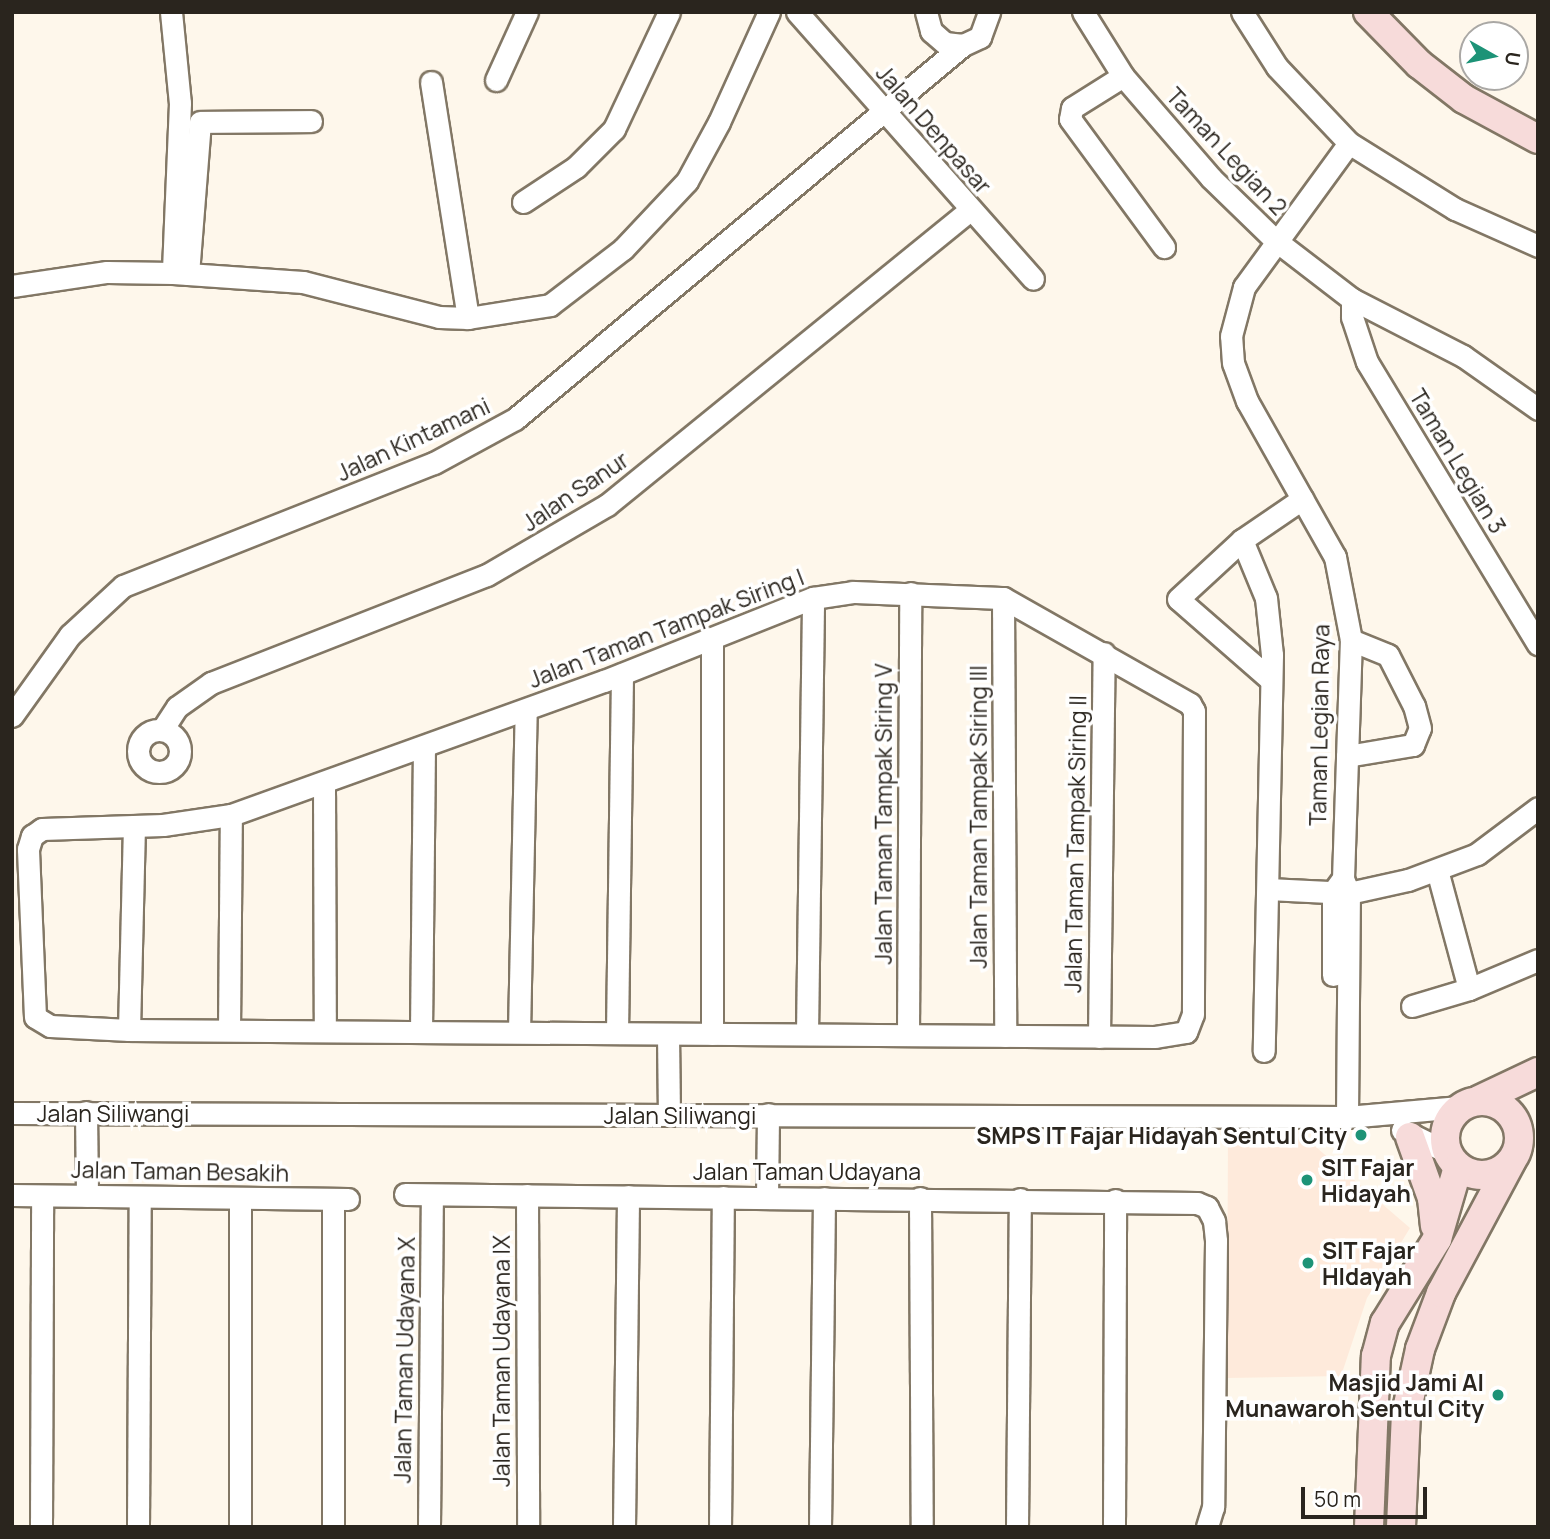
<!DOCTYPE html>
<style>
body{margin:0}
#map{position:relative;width:1550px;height:1539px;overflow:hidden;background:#fef7eb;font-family:Manrope,sans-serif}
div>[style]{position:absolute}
.education>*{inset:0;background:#feeadb}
.roads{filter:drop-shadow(2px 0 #827765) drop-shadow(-2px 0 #827765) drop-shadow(0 2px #827765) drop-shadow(0 -2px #827765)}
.minor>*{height:21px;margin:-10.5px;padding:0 10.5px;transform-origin:10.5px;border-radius:10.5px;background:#fff}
.minor>.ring{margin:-10.5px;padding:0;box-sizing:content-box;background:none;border:21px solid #fff;border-radius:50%}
.major>*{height:28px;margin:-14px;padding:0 14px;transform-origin:14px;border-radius:14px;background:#f7dbda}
.major>.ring{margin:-14px;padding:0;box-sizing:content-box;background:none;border:28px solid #f7dbda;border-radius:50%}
.dots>*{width:19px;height:19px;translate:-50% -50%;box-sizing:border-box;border:4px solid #fff;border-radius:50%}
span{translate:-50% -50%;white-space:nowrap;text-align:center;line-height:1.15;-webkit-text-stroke:7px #fff;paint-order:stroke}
.street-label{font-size:23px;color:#2a251e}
.poi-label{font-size:23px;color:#2a251e;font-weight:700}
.right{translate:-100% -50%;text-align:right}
.left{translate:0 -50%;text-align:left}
.frame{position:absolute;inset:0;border:14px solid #2a251e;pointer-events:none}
.north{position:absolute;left:1459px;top:21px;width:70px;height:70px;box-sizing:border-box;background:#fff;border:2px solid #aaa8a5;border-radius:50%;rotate:99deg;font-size:19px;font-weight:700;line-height:28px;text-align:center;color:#2a251e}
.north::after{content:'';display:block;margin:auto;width:24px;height:32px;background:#1d9377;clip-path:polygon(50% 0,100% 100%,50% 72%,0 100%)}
.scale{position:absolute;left:1301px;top:1487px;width:126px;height:32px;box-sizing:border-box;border:4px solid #2a251e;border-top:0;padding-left:9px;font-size:21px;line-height:24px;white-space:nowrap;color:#2a251e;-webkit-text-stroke:5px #fff;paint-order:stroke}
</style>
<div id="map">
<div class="education">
<i style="clip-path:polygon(1228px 1127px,1295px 1129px,1410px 1228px,1367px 1298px,1341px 1376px,1227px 1378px)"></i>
</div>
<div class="roads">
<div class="minor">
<i style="left:171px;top:12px;width:91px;rotate:84.4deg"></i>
<i style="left:180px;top:103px;width:170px;rotate:92.4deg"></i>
<i style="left:797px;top:12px;width:356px;rotate:48.5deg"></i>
<i style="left:926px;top:12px;width:20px;rotate:75deg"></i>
<i style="left:931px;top:31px;width:18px;rotate:41deg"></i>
<i style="left:945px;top:43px;width:18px;rotate:6deg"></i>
<i style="left:963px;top:45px;width:19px;rotate:-25deg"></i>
<i style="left:980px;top:37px;width:27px;rotate:-70deg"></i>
<i style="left:1083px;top:12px;width:75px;rotate:58deg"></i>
<i style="left:1123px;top:76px;width:135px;rotate:49.2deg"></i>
<i style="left:1211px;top:178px;width:89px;rotate:44.1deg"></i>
<i style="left:1275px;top:240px;width:97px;rotate:37.5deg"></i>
<i style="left:1352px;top:299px;width:125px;rotate:27.2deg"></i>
<i style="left:1463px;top:356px;width:92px;rotate:35.2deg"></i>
<i style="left:1242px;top:12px;width:65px;rotate:57.5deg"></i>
<i style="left:1277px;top:67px;width:105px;rotate:46.5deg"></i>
<i style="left:1349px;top:143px;width:125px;rotate:31.9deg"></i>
<i style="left:1455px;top:209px;width:91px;rotate:24deg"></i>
<i style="left:1123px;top:76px;width:60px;rotate:147.9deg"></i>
<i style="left:1072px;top:108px;width:11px;rotate:100deg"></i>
<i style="left:1070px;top:119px;width:159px;rotate:53.7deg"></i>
<i style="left:496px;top:80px;width:75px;rotate:-65.5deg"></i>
<i style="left:431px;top:82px;width:239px;rotate:81.1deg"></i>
<i style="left:523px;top:202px;width:64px;rotate:-33.4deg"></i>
<i style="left:576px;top:167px;width:54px;rotate:-45deg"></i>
<i style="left:614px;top:129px;width:129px;rotate:-64.8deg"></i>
<i style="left:188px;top:274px;width:152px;rotate:-85.5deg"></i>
<i style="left:200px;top:122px;width:111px;rotate:-0.5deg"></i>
<i style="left:12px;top:286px;width:96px;rotate:-8.4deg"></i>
<i style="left:107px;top:272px;width:66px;rotate:0.9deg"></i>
<i style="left:173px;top:273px;width:130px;rotate:4deg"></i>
<i style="left:303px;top:282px;width:140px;rotate:14.4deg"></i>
<i style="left:439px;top:317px;width:29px;rotate:2deg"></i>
<i style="left:468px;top:318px;width:83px;rotate:-9deg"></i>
<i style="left:550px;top:305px;width:92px;rotate:-37.5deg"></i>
<i style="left:623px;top:249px;width:93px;rotate:-46.7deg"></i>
<i style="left:687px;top:181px;width:67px;rotate:-61.5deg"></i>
<i style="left:719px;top:122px;width:121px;rotate:-65.6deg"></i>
<i style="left:1352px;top:299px;width:18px;rotate:90deg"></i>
<i style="left:1352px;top:317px;width:47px;rotate:71.6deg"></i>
<i style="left:1367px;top:362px;width:330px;rotate:58.8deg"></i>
<i style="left:1242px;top:540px;width:63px;rotate:67.5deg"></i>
<i style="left:1266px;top:598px;width:57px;rotate:84deg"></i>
<i style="left:1272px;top:655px;width:396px;rotate:91.2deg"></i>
<i style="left:853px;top:592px;width:150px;rotate:2.3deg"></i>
<i style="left:1003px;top:598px;width:215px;rotate:29.5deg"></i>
<i style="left:1190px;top:704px;width:8px;rotate:60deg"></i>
<i style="left:1194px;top:711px;width:303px;rotate:90.2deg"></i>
<i style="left:1193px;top:1014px;width:19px;rotate:111deg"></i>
<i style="left:1186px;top:1032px;width:31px;rotate:171deg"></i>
<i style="left:1155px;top:1037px;width:1026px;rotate:-179.61deg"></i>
<i style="left:129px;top:1030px;width:79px;rotate:-177.1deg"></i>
<i style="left:50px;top:1026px;width:17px;rotate:-149deg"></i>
<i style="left:35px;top:1017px;width:168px;rotate:-92.4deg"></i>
<i style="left:28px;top:849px;width:14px;rotate:-73deg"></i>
<i style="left:32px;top:836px;width:12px;rotate:-35deg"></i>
<i style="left:42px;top:829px;width:121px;rotate:-1.9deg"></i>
<i style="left:163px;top:825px;width:69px;rotate:-8.4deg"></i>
<i style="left:231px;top:815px;width:396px;rotate:-19.8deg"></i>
<i style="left:604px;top:681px;width:225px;rotate:-21.7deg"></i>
<i style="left:813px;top:598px;width:40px;rotate:-8.5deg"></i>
<i style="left:1003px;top:598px;width:438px;rotate:89.7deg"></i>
<i style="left:1271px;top:680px;width:123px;rotate:-138.9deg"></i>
<i style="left:1178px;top:599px;width:87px;rotate:-42.7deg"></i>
<i style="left:1242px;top:540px;width:73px;rotate:-34.3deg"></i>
<i style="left:12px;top:716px;width:100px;rotate:-54.4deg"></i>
<i style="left:70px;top:635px;width:72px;rotate:-42.8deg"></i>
<i style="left:123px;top:586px;width:334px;rotate:-21.6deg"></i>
<i style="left:434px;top:463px;width:92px;rotate:-28.5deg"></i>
<i style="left:515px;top:419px;width:584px;rotate:-39.86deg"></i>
<i style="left:162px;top:730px;width:27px;rotate:-57deg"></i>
<i style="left:177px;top:707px;width:42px;rotate:-35.2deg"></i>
<i style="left:211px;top:683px;width:296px;rotate:-21.4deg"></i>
<i style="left:487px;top:575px;width:139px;rotate:-30.3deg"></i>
<i style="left:607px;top:505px;width:468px;rotate:-39.1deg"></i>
<i class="ring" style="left:138px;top:730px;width:21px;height:21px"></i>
<i style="left:1347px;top:756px;width:67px;rotate:-9.5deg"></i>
<i style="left:1413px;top:745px;width:18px;rotate:-68deg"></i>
<i style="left:1420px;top:728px;width:23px;rotate:-105deg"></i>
<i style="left:1414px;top:706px;width:57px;rotate:-117deg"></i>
<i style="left:1388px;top:655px;width:40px;rotate:-158deg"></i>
<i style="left:324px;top:785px;width:246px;rotate:89.8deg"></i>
<i style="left:1437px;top:870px;width:123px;rotate:74.9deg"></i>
<i style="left:1268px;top:889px;width:81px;rotate:2.8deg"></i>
<i style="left:1349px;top:893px;width:60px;rotate:-12.4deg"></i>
<i style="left:1408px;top:880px;width:74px;rotate:-20.6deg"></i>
<i style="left:1477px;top:854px;width:76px;rotate:-37deg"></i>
<i style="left:1333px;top:975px;width:83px;rotate:-90deg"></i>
<i style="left:1333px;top:892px;width:14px;rotate:-54deg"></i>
<i style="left:1412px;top:1006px;width:59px;rotate:-16.6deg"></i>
<i style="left:1469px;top:989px;width:75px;rotate:-22.8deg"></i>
<i style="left:129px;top:1030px;width:204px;rotate:-88.6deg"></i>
<i style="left:229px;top:1030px;width:215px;rotate:-89.5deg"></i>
<i style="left:421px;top:1032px;width:284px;rotate:-89.4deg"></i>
<i style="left:519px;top:1032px;width:322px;rotate:-88.8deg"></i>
<i style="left:617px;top:1033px;width:359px;rotate:-89.2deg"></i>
<i style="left:668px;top:1034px;width:81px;rotate:89.3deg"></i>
<i style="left:712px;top:1034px;width:396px;rotate:-90deg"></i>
<i style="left:807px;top:1034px;width:436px;rotate:-89.2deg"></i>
<i style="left:908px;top:1035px;width:442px;rotate:-89.7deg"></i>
<i style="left:1099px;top:1037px;width:384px;rotate:-89.3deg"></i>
<i style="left:86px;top:1112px;width:84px;rotate:89.3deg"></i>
<i style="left:12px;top:1113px;width:1335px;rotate:0.17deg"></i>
<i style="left:1347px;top:1117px;width:113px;rotate:-5.1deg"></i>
<i style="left:1347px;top:1117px;width:224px;rotate:-89.5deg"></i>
<i style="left:1349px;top:893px;width:15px;rotate:-113deg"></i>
<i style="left:1343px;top:879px;width:239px;rotate:-88.1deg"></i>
<i style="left:1351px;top:640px;width:85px;rotate:-100.9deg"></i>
<i style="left:1335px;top:557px;width:179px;rotate:-119.4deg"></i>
<i style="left:1247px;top:401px;width:40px;rotate:-110.2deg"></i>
<i style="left:1233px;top:363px;width:27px;rotate:-94deg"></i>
<i style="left:1231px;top:336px;width:51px;rotate:-75.1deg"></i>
<i style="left:1244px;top:287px;width:178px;rotate:-53.9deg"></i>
<i style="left:1402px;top:1130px;width:50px;rotate:26.1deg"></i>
<i style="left:405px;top:1194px;width:792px;rotate:0.65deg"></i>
<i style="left:1197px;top:1203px;width:11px;rotate:22deg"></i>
<i style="left:1207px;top:1207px;width:16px;rotate:63deg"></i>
<i style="left:1214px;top:1221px;width:20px;rotate:84deg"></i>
<i style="left:1216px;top:1241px;width:266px;rotate:90.6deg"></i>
<i style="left:1213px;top:1507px;width:21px;rotate:107deg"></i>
<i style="left:12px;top:1195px;width:336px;rotate:0.7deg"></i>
<i style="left:527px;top:1195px;width:332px;rotate:89.8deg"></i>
<i style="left:767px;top:1198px;width:84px;rotate:-89.3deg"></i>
<i style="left:920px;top:1198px;width:329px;rotate:89.7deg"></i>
<i style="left:41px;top:1527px;width:331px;rotate:-89.8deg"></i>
<i style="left:138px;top:1527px;width:330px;rotate:-89.7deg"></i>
<i style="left:240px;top:1527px;width:329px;rotate:-90deg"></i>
<i style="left:333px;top:1527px;width:328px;rotate:-90deg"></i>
<i style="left:429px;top:1527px;width:332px;rotate:-89.5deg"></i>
<i style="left:624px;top:1527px;width:331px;rotate:-89.3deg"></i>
<i style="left:720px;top:1527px;width:330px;rotate:-89.5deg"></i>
<i style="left:820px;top:1527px;width:329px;rotate:-89.3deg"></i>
<i style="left:1017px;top:1527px;width:328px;rotate:-89.5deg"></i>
<i style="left:1114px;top:1527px;width:327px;rotate:-89.8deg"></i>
</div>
<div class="major">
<i style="left:1368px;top:12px;width:73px;rotate:45.6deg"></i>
<i style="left:1419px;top:64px;width:57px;rotate:37.9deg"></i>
<i style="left:1464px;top:99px;width:84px;rotate:28.4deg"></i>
<i style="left:1479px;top:1100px;width:65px;rotate:-25.4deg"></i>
<i class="ring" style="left:1445px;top:1101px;width:46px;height:46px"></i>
<i style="left:1410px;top:1137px;width:65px;rotate:70.2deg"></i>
<i style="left:1432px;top:1198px;width:28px;rotate:84deg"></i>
<i style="left:1369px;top:1527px;width:171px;rotate:-87.7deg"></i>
<i style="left:1376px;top:1356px;width:34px;rotate:-75deg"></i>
<i style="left:1385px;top:1323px;width:99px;rotate:-58.2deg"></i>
<i style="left:1437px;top:1239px;width:75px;rotate:-73.7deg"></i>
<i style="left:1401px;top:1527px;width:113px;rotate:-87.5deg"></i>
<i style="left:1406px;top:1414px;width:66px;rotate:-77.8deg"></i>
<i style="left:1420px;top:1349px;width:60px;rotate:-69.4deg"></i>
<i style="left:1441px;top:1293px;width:149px;rotate:-61.9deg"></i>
</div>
</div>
<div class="dots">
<i style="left:1361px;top:1135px;background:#1d9377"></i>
<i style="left:1307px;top:1180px;background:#1d9377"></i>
<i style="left:1308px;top:1263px;background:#1d9377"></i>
<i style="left:1498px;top:1395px;background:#1d9377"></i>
</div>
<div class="street-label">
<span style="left:934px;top:129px;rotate:49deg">Jalan Denpasar</span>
<span style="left:1227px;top:151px;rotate:47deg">Taman Legian 2</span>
<span style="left:413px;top:439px;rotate:-25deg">Jalan Kintamani</span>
<span style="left:1458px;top:461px;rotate:59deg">Taman Legian 3</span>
<span style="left:575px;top:491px;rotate:-34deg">Jalan Sanur</span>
<span style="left:666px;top:628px;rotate:-21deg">Jalan Taman Tampak Siring I</span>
<span style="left:1319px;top:725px;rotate:-89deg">Taman Legian Raya</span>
<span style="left:883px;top:814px;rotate:-90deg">Jalan Taman Tampak Siring V</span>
<span style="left:978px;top:817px;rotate:-90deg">Jalan Taman Tampak Siring III</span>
<span style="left:1075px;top:844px;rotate:-89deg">Jalan Taman Tampak Siring II</span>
<span style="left:113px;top:1113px">Jalan Siliwangi</span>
<span style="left:680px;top:1115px">Jalan Siliwangi</span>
<span style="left:180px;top:1171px;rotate:1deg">Jalan Taman Besakih</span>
<span style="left:807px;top:1171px">Jalan Taman Udayana</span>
<span style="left:404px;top:1360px;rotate:-89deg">Jalan Taman Udayana X</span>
<span style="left:501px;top:1361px;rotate:-90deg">Jalan Taman Udayana IX</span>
</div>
<div class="poi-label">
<span class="right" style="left:1347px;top:1135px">SMPS IT Fajar Hidayah Sentul City</span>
<span class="left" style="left:1321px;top:1180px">SIT Fajar<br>Hidayah</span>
<span class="left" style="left:1322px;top:1263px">SIT Fajar<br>HIdayah</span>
<span class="right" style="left:1484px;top:1395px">Masjid Jami Al<br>Munawaroh Sentul City</span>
</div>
<div class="frame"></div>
<div class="north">U</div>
<div class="scale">50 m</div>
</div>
